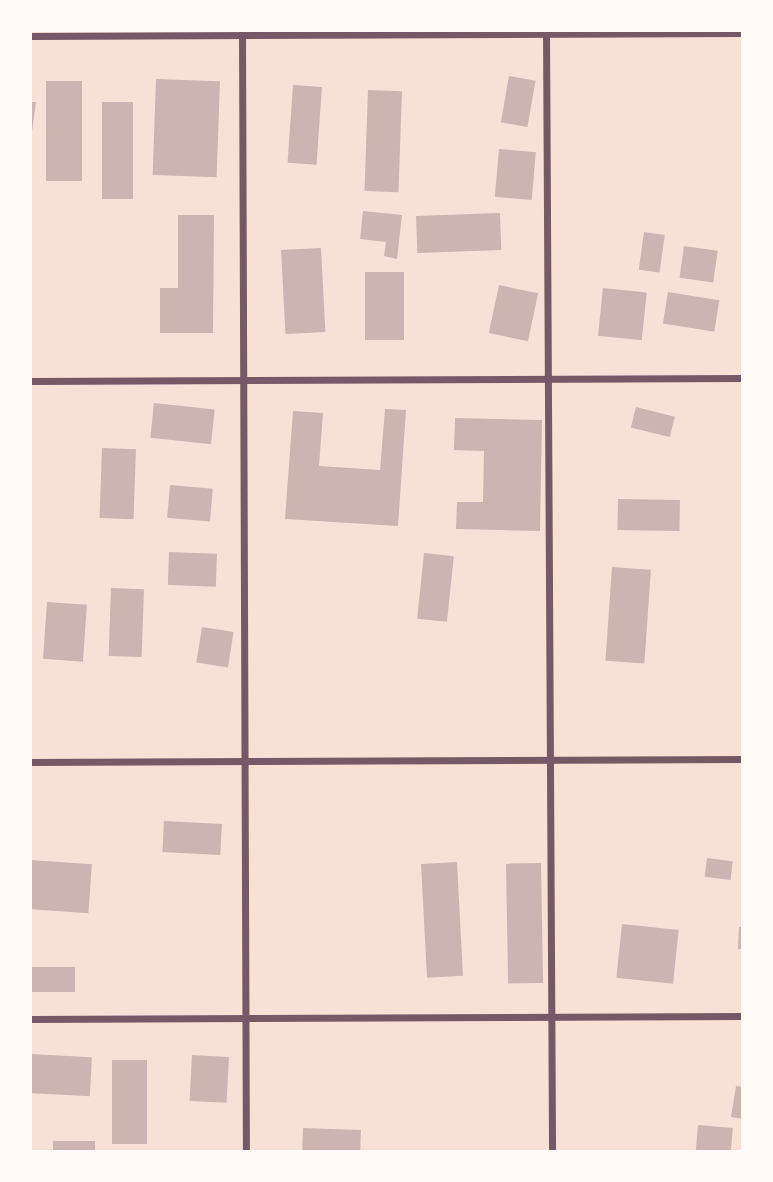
<!DOCTYPE html>
<style>
body{margin:0}
#map{position:relative;width:773px;height:1182px;overflow:hidden;background:#f7e1d7;font-family:"PT Serif",serif}
div>[style]{position:absolute}
.building>*{inset:0;background:#ccb4b1;transform-origin:0 0}
.minor>*{height:7px;margin:-3.5px;padding:0 3.5px;transform-origin:3.5px;border-radius:3.5px;background:#755966}
span{translate:-50% -50%;white-space:nowrap;text-align:center;line-height:1.15;-webkit-text-stroke:5px #fffaf5;paint-order:stroke}
.frame{position:absolute;inset:0;border:32px solid #fffaf5;pointer-events:none}
</style>
<div id="map">
<div class="building">
<i style="left:509px;top:76px;width:27px;height:47px;rotate:10deg"></i>
<i style="left:156px;top:79px;width:64px;height:96px;rotate:2deg"></i>
<i style="left:46px;top:81px;width:36px;height:100px"></i>
<i style="left:293px;top:85px;width:29px;height:78px;rotate:4deg"></i>
<i style="left:368px;top:90px;width:34px;height:101px;rotate:2deg"></i>
<i style="clip-path:polygon(30px 102px,36px 102px,31px 139px,30px 139px)"></i>
<i style="left:102px;top:102px;width:31px;height:97px"></i>
<i style="left:499px;top:149px;width:37px;height:48px;rotate:5deg"></i>
<i style="clip-path:polygon(363px 211px,402px 215px,397px 259px,384px 256px,386px 242px,360px 239px)"></i>
<i style="left:500px;top:213px;width:37px;height:84px;rotate:88deg"></i>
<i style="clip-path:polygon(178px 215px,214px 215px,213px 333px,160px 333px,160px 288px,178px 288px)"></i>
<i style="left:644px;top:232px;width:21px;height:38px;rotate:8deg"></i>
<i style="left:684px;top:246px;width:34px;height:32px;rotate:8deg"></i>
<i style="left:321px;top:248px;width:84px;height:40px;rotate:87deg"></i>
<i style="left:365px;top:272px;width:39px;height:68px"></i>
<i style="left:499px;top:285px;width:40px;height:49px;rotate:12deg"></i>
<i style="left:603px;top:288px;width:44px;height:48px;rotate:6deg"></i>
<i style="left:668px;top:292px;width:52px;height:32px;rotate:9deg"></i>
<i style="left:154px;top:403px;width:61px;height:35px;rotate:6deg"></i>
<i style="left:636px;top:407px;width:40px;height:21px;rotate:14deg"></i>
<i style="clip-path:polygon(385px 409px,406px 410px,398px 526px,285px 519px,293px 411px,323px 413px,319px 466px,380px 470px)"></i>
<i style="clip-path:polygon(455px 418px,542px 420px,540px 531px,456px 529px,457px 502px,483px 502px,484px 451px,454px 450px)"></i>
<i style="left:102px;top:448px;width:34px;height:70px;rotate:2deg"></i>
<i style="left:170px;top:485px;width:43px;height:33px;rotate:5deg"></i>
<i style="left:618px;top:499px;width:62px;height:31px;rotate:1deg"></i>
<i style="left:169px;top:552px;width:48px;height:33px;rotate:2deg"></i>
<i style="left:424px;top:553px;width:30px;height:66px;rotate:6deg"></i>
<i style="left:612px;top:567px;width:39px;height:94px;rotate:4deg"></i>
<i style="left:111px;top:588px;width:33px;height:68px;rotate:2deg"></i>
<i style="left:47px;top:602px;width:40px;height:57px;rotate:4deg"></i>
<i style="left:202px;top:627px;width:32px;height:36px;rotate:9deg"></i>
<i style="left:164px;top:821px;width:58px;height:31px;rotate:3deg"></i>
<i style="left:707px;top:858px;width:26px;height:19px;rotate:7deg"></i>
<i style="left:31px;top:860px;width:61px;height:49px;rotate:4deg"></i>
<i style="left:457px;top:862px;width:114px;height:36px;rotate:87deg"></i>
<i style="left:541px;top:863px;width:120px;height:35px;rotate:89deg"></i>
<i style="left:622px;top:924px;width:57px;height:54px;rotate:6deg"></i>
<i style="clip-path:polygon(739px 927px,743px 927px,743px 949px,738px 949px)"></i>
<i style="left:75px;top:967px;width:25px;height:45px;rotate:90deg"></i>
<i style="left:30px;top:1054px;width:62px;height:39px;rotate:3deg"></i>
<i style="left:192px;top:1055px;width:37px;height:46px;rotate:3deg"></i>
<i style="left:112px;top:1060px;width:35px;height:84px"></i>
<i style="clip-path:polygon(736px 1086px,743px 1087px,743px 1119px,731px 1117px)"></i>
<i style="left:698px;top:1125px;width:35px;height:27px;rotate:5deg"></i>
<i style="left:303px;top:1128px;width:58px;height:24px;rotate:2deg"></i>
<i style="left:53px;top:1141px;width:42px;height:11px"></i>
</div>
<div class="minor">
<i style="left:242px;top:30px;width:1122px;rotate:89.8deg"></i>
<i style="left:546px;top:30px;width:1122px;rotate:89.69deg"></i>
<i style="left:30px;top:36px;width:713px;rotate:-0.24deg"></i>
<i style="left:30px;top:381px;width:713px;rotate:-0.24deg"></i>
<i style="left:30px;top:762px;width:713px;rotate:-0.24deg"></i>
<i style="left:30px;top:1019px;width:713px;rotate:-0.24deg"></i>
</div>
<div class="frame"></div>
</div>
